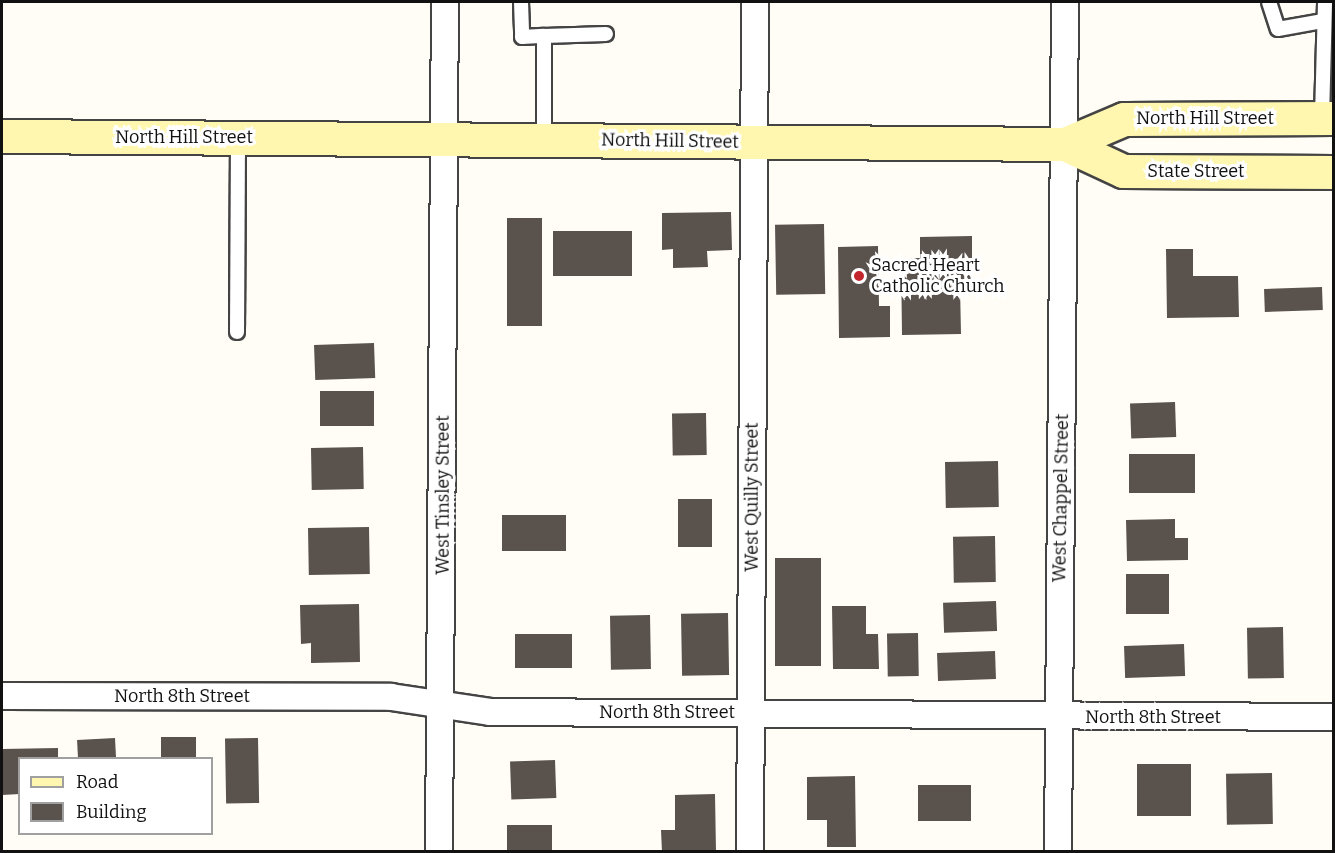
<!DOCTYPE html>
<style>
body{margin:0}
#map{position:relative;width:1335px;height:853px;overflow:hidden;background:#fffdf5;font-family:Bitter,serif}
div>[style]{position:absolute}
.building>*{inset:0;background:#5a524d;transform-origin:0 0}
.roads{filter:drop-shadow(2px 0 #444) drop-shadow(-2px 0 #444) drop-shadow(0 2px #444) drop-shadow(0 -2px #444)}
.lane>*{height:14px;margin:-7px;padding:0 7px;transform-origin:7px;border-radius:7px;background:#fff}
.street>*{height:26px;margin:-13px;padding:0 13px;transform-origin:13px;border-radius:13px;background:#fff}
.secondary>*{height:33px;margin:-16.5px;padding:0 16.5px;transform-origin:16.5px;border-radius:16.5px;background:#fff6b0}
.dots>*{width:16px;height:16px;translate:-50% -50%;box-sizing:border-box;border:3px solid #fff;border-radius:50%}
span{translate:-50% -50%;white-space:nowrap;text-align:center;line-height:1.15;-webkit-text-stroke:6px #fff;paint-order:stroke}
.street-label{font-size:18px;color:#111}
.poi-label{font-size:18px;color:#111}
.left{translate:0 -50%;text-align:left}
.frame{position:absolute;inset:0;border:3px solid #111;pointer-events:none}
.legend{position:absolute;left:18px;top:757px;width:195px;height:78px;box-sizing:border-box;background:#fff;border:2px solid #a0a0a0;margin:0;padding:8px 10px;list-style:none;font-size:18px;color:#111}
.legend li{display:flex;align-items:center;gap:12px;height:30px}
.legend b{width:30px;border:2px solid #a0a0a0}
</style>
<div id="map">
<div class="building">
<i style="clip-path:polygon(731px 212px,732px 250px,707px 251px,708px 267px,673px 268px,673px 249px,662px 250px,662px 213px)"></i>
<i style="left:507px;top:218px;width:35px;height:108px"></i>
<i style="left:824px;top:224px;width:70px;height:49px;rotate:89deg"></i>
<i style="left:632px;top:231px;width:45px;height:79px;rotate:90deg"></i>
<i style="clip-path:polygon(972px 236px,972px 286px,960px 286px,961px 334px,902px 335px,901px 258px,920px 258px,920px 237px)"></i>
<i style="clip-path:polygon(878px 246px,879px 306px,890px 306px,890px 337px,839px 338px,838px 247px)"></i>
<i style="clip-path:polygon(1166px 249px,1193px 249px,1193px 276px,1238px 276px,1239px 317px,1167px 318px)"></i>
<i style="left:1322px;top:287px;width:23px;height:58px;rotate:88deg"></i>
<i style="left:374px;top:343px;width:35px;height:60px;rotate:88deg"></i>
<i style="left:374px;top:391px;width:35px;height:54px;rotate:90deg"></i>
<i style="left:1175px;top:402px;width:35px;height:45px;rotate:88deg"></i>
<i style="left:706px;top:413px;width:42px;height:34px;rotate:89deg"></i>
<i style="left:363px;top:447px;width:42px;height:52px;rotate:89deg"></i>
<i style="left:1195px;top:454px;width:39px;height:66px;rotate:90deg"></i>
<i style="left:998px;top:461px;width:46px;height:53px;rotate:89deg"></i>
<i style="left:678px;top:499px;width:34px;height:48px"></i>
<i style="left:566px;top:515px;width:36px;height:64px;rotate:90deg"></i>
<i style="clip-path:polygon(1175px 519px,1175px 538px,1188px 538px,1188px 560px,1127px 561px,1126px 520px)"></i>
<i style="left:369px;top:527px;width:47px;height:61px;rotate:89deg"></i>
<i style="left:995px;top:536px;width:46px;height:42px;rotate:89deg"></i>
<i style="left:775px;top:558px;width:46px;height:108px"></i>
<i style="left:1126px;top:574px;width:43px;height:40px"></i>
<i style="left:996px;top:601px;width:30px;height:53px;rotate:88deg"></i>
<i style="clip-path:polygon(359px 604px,360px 662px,311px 663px,311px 643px,301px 644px,300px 605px)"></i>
<i style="clip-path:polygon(832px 606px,866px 606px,866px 634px,878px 634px,879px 669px,833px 669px)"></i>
<i style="left:728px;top:613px;width:62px;height:47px;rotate:89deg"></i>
<i style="left:650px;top:615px;width:54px;height:40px;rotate:89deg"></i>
<i style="left:1283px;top:627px;width:51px;height:36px;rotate:89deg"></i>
<i style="left:918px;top:633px;width:43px;height:31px;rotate:89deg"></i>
<i style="left:572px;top:634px;width:34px;height:57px;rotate:90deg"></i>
<i style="left:1184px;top:644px;width:32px;height:60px;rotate:88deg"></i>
<i style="left:995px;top:651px;width:28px;height:58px;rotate:88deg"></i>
<i style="left:161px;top:737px;width:35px;height:21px"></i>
<i style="left:115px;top:738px;width:20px;height:38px;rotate:87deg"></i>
<i style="left:258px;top:738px;width:65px;height:33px;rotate:89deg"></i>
<i style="clip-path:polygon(58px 748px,58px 758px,20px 758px,20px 794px,2px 795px,2px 749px)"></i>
<i style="left:555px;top:760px;width:38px;height:45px;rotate:88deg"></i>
<i style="left:1137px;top:764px;width:54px;height:52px"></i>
<i style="left:1272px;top:773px;width:51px;height:46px;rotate:89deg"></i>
<i style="clip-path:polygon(855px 776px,856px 847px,827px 847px,827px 820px,807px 820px,807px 777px)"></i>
<i style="left:971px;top:785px;width:36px;height:53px;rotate:90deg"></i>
<i style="clip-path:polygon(715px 794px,716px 852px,662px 852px,661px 830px,675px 830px,675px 795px)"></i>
<i style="left:507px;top:825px;width:45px;height:27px"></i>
</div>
<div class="roads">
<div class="lane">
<i style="left:521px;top:2px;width:35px;rotate:88deg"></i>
<i style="left:522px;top:37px;width:22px;rotate:-3deg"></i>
<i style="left:544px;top:36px;width:104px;rotate:90deg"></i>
<i style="left:1269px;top:2px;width:28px;rotate:72deg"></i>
<i style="left:1278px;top:29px;width:46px;rotate:-10.1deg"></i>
<i style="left:544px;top:36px;width:62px;rotate:-1.8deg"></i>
<i style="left:1322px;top:118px;width:116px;rotate:-88.5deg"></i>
<i style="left:237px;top:332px;width:195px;rotate:-89.7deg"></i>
</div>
<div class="street">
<i style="left:2px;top:696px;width:389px;rotate:0.1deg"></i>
<i style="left:391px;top:697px;width:100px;rotate:8.6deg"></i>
<i style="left:490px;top:712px;width:844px;rotate:0.34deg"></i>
<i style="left:439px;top:852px;width:850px;rotate:-89.6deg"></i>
<i style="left:750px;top:852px;width:850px;rotate:-89.66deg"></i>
<i style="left:1058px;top:852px;width:850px;rotate:-89.53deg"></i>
</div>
<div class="secondary">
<i style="left:2px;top:136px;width:1063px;rotate:0.43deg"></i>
<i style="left:1065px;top:144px;width:64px;rotate:-23deg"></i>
<i style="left:1124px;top:119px;width:210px;rotate:-0.3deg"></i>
<i style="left:1065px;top:144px;width:64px;rotate:25deg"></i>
<i style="left:1123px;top:171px;width:211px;rotate:0.3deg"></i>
</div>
</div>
<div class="dots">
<i style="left:859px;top:276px;background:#c4262e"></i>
</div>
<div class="street-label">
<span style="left:1205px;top:118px">North Hill Street</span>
<span style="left:184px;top:137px">North Hill Street</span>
<span style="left:670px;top:141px;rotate:1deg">North Hill Street</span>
<span style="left:1196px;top:171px">State Street</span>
<span style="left:443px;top:495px;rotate:-90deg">West Tinsley Street</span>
<span style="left:752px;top:497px;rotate:-90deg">West Quilly Street</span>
<span style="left:1061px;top:498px;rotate:-89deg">West Chappel Street</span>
<span style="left:182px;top:696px">North 8th Street</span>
<span style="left:667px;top:712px">North 8th Street</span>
<span style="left:1153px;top:717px">North 8th Street</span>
</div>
<div class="poi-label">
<span class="left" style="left:871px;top:276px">Sacred Heart<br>Catholic Church</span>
</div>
<div class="frame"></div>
<ul class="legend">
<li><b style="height:8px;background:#fff6b0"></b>Road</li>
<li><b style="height:16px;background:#5a524d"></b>Building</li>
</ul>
</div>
